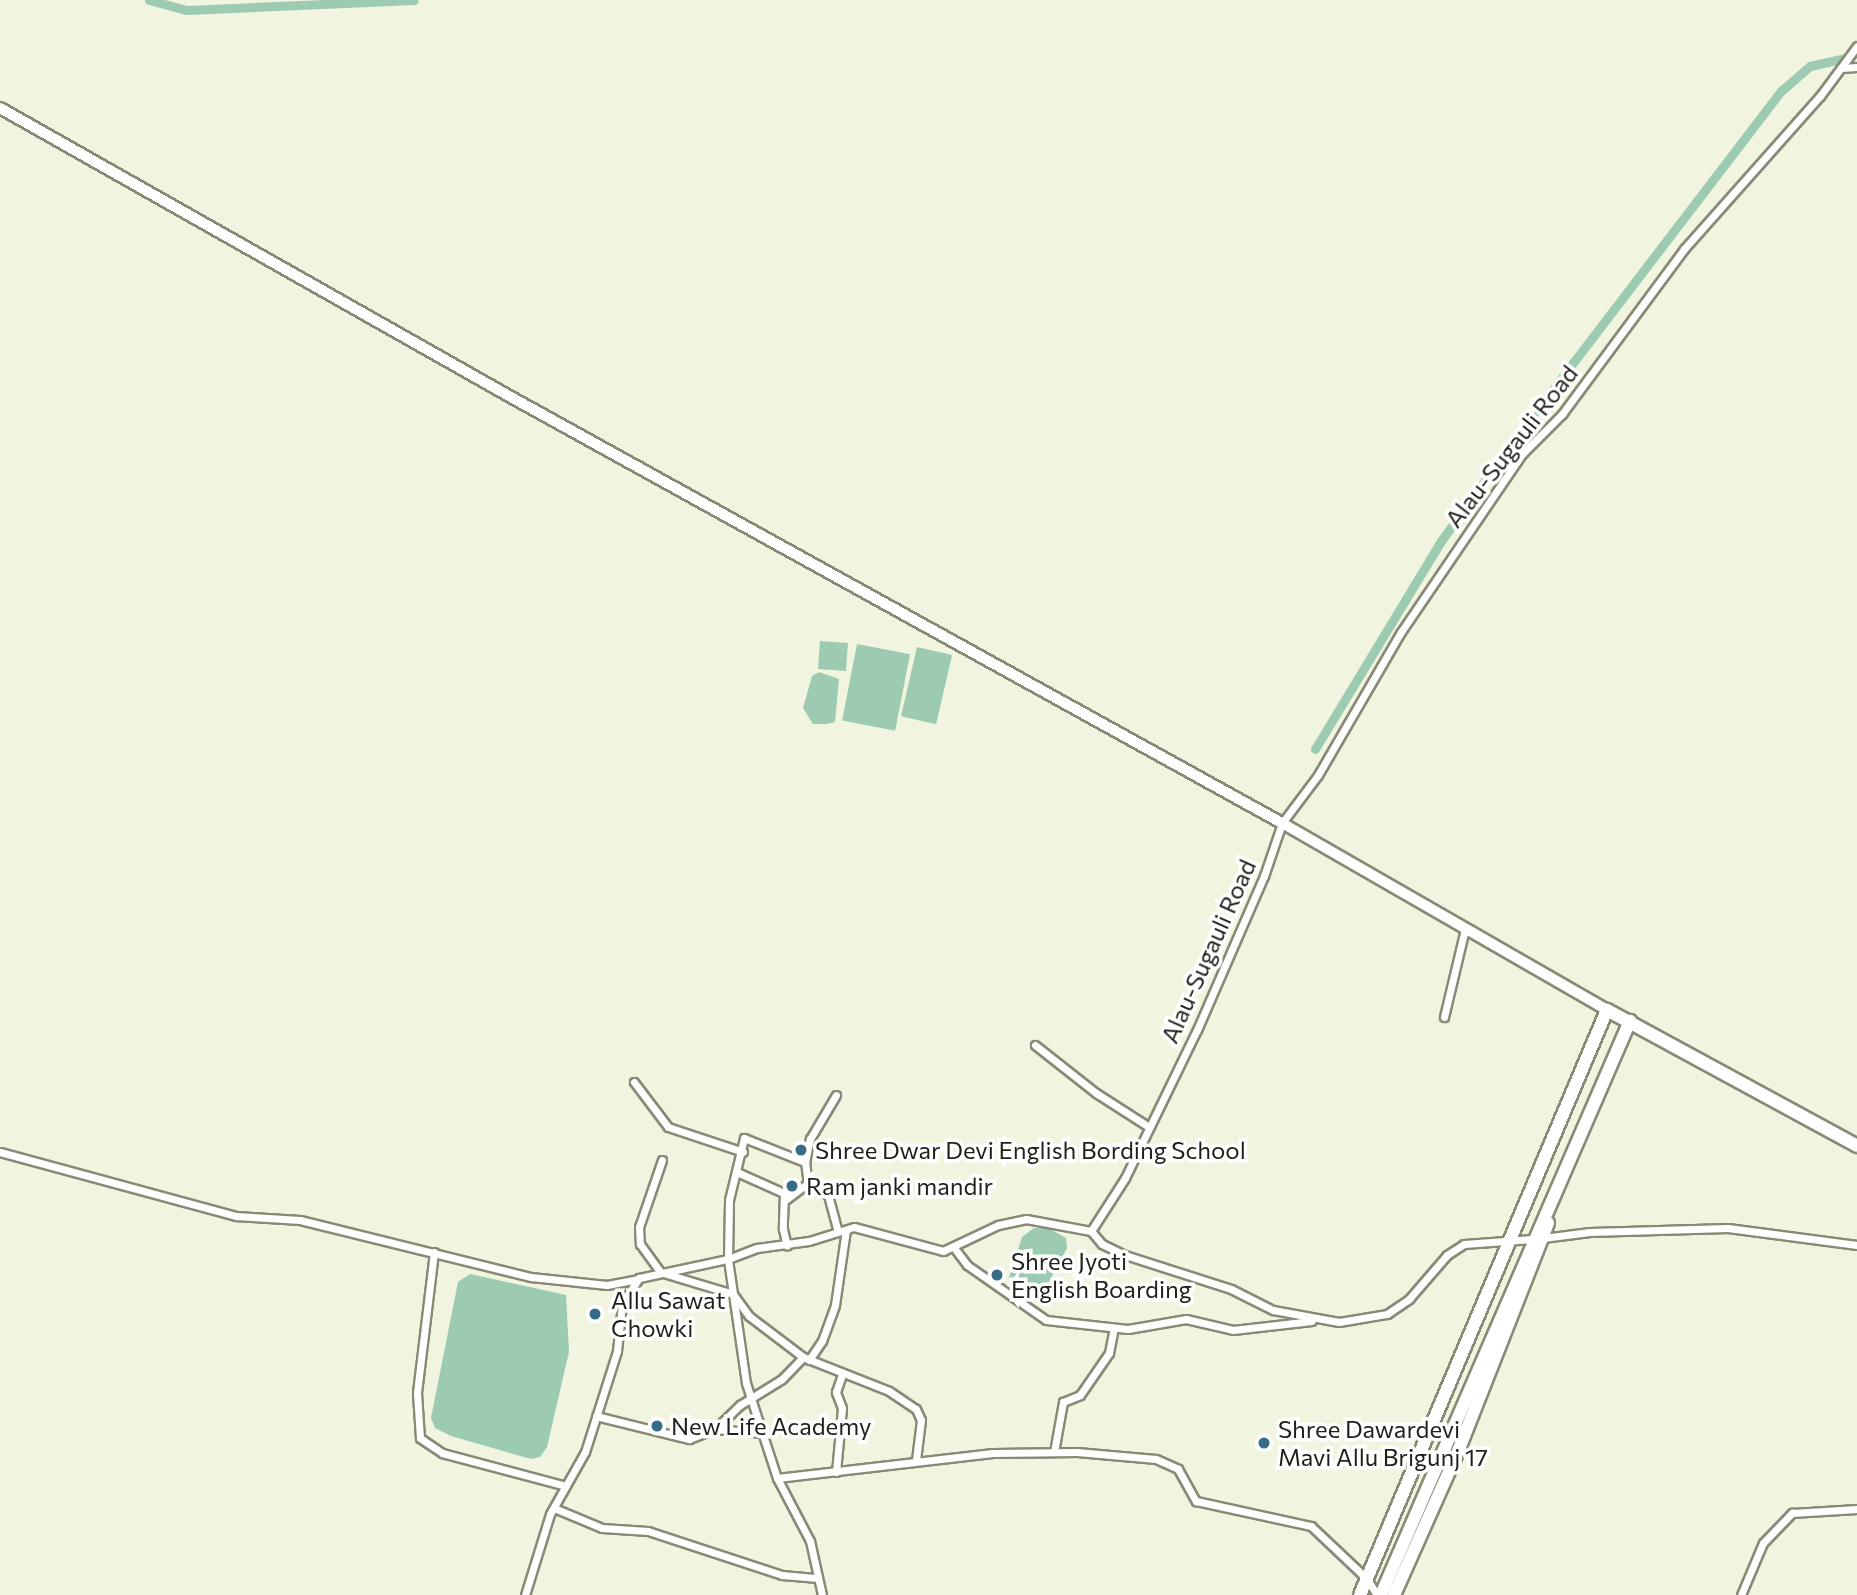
<!DOCTYPE html>
<style>
body{margin:0}
#map{position:relative;width:1857px;height:1595px;overflow:hidden;background:#f1f4de;font-family:Commissioner,sans-serif}
div>[style]{position:absolute}
.water>*{inset:0;background:#9ccbb2;transform-origin:0 0}
.canal>*{height:9px;margin:-4.5px;padding:0 4.5px;transform-origin:4.5px;border-radius:4.5px;background:#9ccbb2}
.roads{filter:drop-shadow(2px 0 #888a76) drop-shadow(-2px 0 #888a76) drop-shadow(0 2px #888a76) drop-shadow(0 -2px #888a76)}
.minor>*{height:7px;margin:-3.5px;padding:0 3.5px;transform-origin:3.5px;border-radius:3.5px;background:#fff}
.secondary>*{height:10px;margin:-5px;padding:0 5px;transform-origin:5px;border-radius:5px;background:#fff}
.trunk>*{height:12px;margin:-6px;padding:0 6px;transform-origin:6px;border-radius:6px;background:#fff}
.dots>*{width:19px;height:19px;translate:-50% -50%;box-sizing:border-box;border:4px solid #fff;border-radius:50%}
span{translate:-50% -50%;white-space:nowrap;text-align:center;line-height:1.15;-webkit-text-stroke:7px #fff;paint-order:stroke}
.street-label{font-size:24px;color:#1f2019}
.poi-label{font-size:24px;color:#1f2019}
.left{translate:0 -50%;text-align:left}
</style>
<div id="map">
<div class="water">
<i style="left:820px;top:641px;width:28px;height:28px;rotate:4deg"></i>
<i style="left:857px;top:644px;width:54px;height:78px;rotate:11deg"></i>
<i style="left:917px;top:647px;width:36px;height:71px;rotate:13deg"></i>
<i style="clip-path:polygon(819px 672px,839px 679px,835px 722px,827px 724px,813px 724px,803px 708px,812px 676px)"></i>
<i style="clip-path:polygon(1048px 1228px,1066px 1238px,1067px 1248px,1048px 1284px,1022px 1290px,1009px 1278px,1022px 1237px,1034px 1228px)"></i>
<i style="clip-path:polygon(470px 1274px,566px 1295px,569px 1352px,547px 1447px,540px 1457px,531px 1459px,451px 1436px,435px 1428px,431px 1418px,458px 1282px)"></i>
</div>
<div class="canal">
<i style="left:149px;top:0;width:39px;rotate:15deg"></i>
<i style="left:187px;top:10px;width:227px;rotate:-2.5deg"></i>
<i style="left:1527px;top:423px;width:418px;rotate:-52.6deg"></i>
<i style="left:1781px;top:91px;width:38px;rotate:-41deg"></i>
<i style="left:1810px;top:66px;width:32px;rotate:-13deg"></i>
<i style="left:1315px;top:749px;width:243px;rotate:-58.8deg"></i>
<i style="left:1441px;top:541px;width:135px;rotate:-54.1deg"></i>
</div>
<div class="roads">
<div class="minor">
<i style="left:1841px;top:68px;width:16px;rotate:-4deg"></i>
<i style="left:1444px;top:1017px;width:90px;rotate:-76.6deg"></i>
<i style="left:1035px;top:1045px;width:78px;rotate:38.2deg"></i>
<i style="left:1096px;top:1093px;width:63px;rotate:32.7deg"></i>
<i style="left:634px;top:1082px;width:56px;rotate:52.9deg"></i>
<i style="left:668px;top:1127px;width:79px;rotate:18.4deg"></i>
<i style="left:0;top:1152px;width:245px;rotate:15.2deg"></i>
<i style="left:236px;top:1216px;width:64px;rotate:3.6deg"></i>
<i style="left:300px;top:1220px;width:238px;rotate:13.9deg"></i>
<i style="left:531px;top:1277px;width:76px;rotate:6deg"></i>
<i style="left:607px;top:1285px;width:31px;rotate:-11deg"></i>
<i style="left:662px;top:1160px;width:71px;rotate:108.9deg"></i>
<i style="left:639px;top:1227px;width:17px;rotate:87deg"></i>
<i style="left:640px;top:1244px;width:34px;rotate:54deg"></i>
<i style="left:660px;top:1272px;width:76px;rotate:16.8deg"></i>
<i style="left:733px;top:1294px;width:27px;rotate:54deg"></i>
<i style="left:749px;top:1316px;width:68px;rotate:37.2deg"></i>
<i style="left:803px;top:1357px;width:92px;rotate:21.6deg"></i>
<i style="left:889px;top:1391px;width:32px;rotate:34deg"></i>
<i style="left:916px;top:1409px;width:12px;rotate:66deg"></i>
<i style="left:921px;top:1420px;width:40px;rotate:97.1deg"></i>
<i style="left:805px;top:1162px;width:24px;rotate:-78deg"></i>
<i style="left:810px;top:1139px;width:51px;rotate:-59.4deg"></i>
<i style="left:739px;top:1173px;width:49px;rotate:24deg"></i>
<i style="left:784px;top:1193px;width:36px;rotate:92deg"></i>
<i style="left:783px;top:1229px;width:17px;rotate:77deg"></i>
<i style="left:784px;top:1201px;width:30px;rotate:-37deg"></i>
<i style="left:1091px;top:1231px;width:17px;rotate:50deg"></i>
<i style="left:1102px;top:1244px;width:25px;rotate:26deg"></i>
<i style="left:1125px;top:1255px;width:111px;rotate:17.8deg"></i>
<i style="left:1231px;top:1289px;width:47px;rotate:26.6deg"></i>
<i style="left:1273px;top:1310px;width:67px;rotate:10.3deg"></i>
<i style="left:1339px;top:1322px;width:49px;rotate:-9.5deg"></i>
<i style="left:1387px;top:1314px;width:27px;rotate:-34deg"></i>
<i style="left:1409px;top:1299px;width:58px;rotate:-49.2deg"></i>
<i style="left:1447px;top:1255px;width:20px;rotate:-33deg"></i>
<i style="left:1464px;top:1244px;width:69px;rotate:-4.1deg"></i>
<i style="left:1543px;top:1238px;width:47px;rotate:-7.3deg"></i>
<i style="left:1590px;top:1232px;width:138px;rotate:-1.7deg"></i>
<i style="left:1728px;top:1228px;width:130px;rotate:7.5deg"></i>
<i style="left:955px;top:1249px;width:20px;rotate:53deg"></i>
<i style="left:967px;top:1265px;width:96px;rotate:34.8deg"></i>
<i style="left:1046px;top:1320px;width:82px;rotate:6.3deg"></i>
<i style="left:1128px;top:1329px;width:59px;rotate:-9.8deg"></i>
<i style="left:1186px;top:1319px;width:48px;rotate:13.2deg"></i>
<i style="left:1233px;top:1330px;width:79px;rotate:-6.6deg"></i>
<i style="left:434px;top:1252px;width:142px;rotate:96.9deg"></i>
<i style="left:417px;top:1393px;width:45px;rotate:86.2deg"></i>
<i style="left:420px;top:1438px;width:27px;rotate:34deg"></i>
<i style="left:442px;top:1453px;width:128px;rotate:14.9deg"></i>
<i style="left:809px;top:1360px;width:23px;rotate:-56deg"></i>
<i style="left:822px;top:1341px;width:38px;rotate:-70deg"></i>
<i style="left:835px;top:1305px;width:76px;rotate:-81.7deg"></i>
<i style="left:596px;top:1416px;width:96px;rotate:13.9deg"></i>
<i style="left:689px;top:1439px;width:28px;rotate:-21deg"></i>
<i style="left:715px;top:1429px;width:46px;rotate:5deg"></i>
<i style="left:715px;top:1429px;width:35px;rotate:-44deg"></i>
<i style="left:740px;top:1405px;width:49px;rotate:-31.8deg"></i>
<i style="left:782px;top:1379px;width:30px;rotate:-46deg"></i>
<i style="left:1054px;top:1452px;width:51px;rotate:-79.8deg"></i>
<i style="left:1063px;top:1402px;width:18px;rotate:-22deg"></i>
<i style="left:1080px;top:1395px;width:51px;rotate:-55.4deg"></i>
<i style="left:1109px;top:1353px;width:25px;rotate:-79deg"></i>
<i style="left:836px;top:1472px;width:64px;rotate:-84.6deg"></i>
<i style="left:842px;top:1408px;width:17px;rotate:-111deg"></i>
<i style="left:836px;top:1392px;width:18px;rotate:-71deg"></i>
<i style="left:777px;top:1478px;width:217px;rotate:-6.6deg"></i>
<i style="left:993px;top:1453px;width:84px;rotate:-0.7deg"></i>
<i style="left:1077px;top:1452px;width:79px;rotate:5.1deg"></i>
<i style="left:1156px;top:1459px;width:24px;rotate:24deg"></i>
<i style="left:1178px;top:1469px;width:37px;rotate:61deg"></i>
<i style="left:1196px;top:1501px;width:118px;rotate:12.3deg"></i>
<i style="left:1311px;top:1526px;width:77px;rotate:43.4deg"></i>
<i style="left:1367px;top:1579px;width:19px;rotate:58deg"></i>
<i style="left:554px;top:1508px;width:52px;rotate:22.6deg"></i>
<i style="left:602px;top:1528px;width:46px;rotate:3.7deg"></i>
<i style="left:648px;top:1531px;width:141px;rotate:18.2deg"></i>
<i style="left:782px;top:1575px;width:36px;rotate:5deg"></i>
<i style="left:525px;top:1595px;width:85px;rotate:-72.8deg"></i>
<i style="left:550px;top:1514px;width:71px;rotate:-60.6deg"></i>
<i style="left:585px;top:1452px;width:106px;rotate:-72.4deg"></i>
<i style="left:617px;top:1351px;width:47px;rotate:-83.9deg"></i>
<i style="left:622px;top:1304px;width:31px;rotate:-57deg"></i>
<i style="left:639px;top:1278px;width:91px;rotate:-12.1deg"></i>
<i style="left:728px;top:1259px;width:31px;rotate:-21deg"></i>
<i style="left:757px;top:1248px;width:52px;rotate:-7.7deg"></i>
<i style="left:809px;top:1241px;width:47px;rotate:-17.3deg"></i>
<i style="left:854px;top:1227px;width:92px;rotate:15.1deg"></i>
<i style="left:943px;top:1251px;width:61px;rotate:-25.3deg"></i>
<i style="left:998px;top:1225px;width:29px;rotate:-12deg"></i>
<i style="left:1026px;top:1219px;width:66px;rotate:10.5deg"></i>
<i style="left:1091px;top:1231px;width:63px;rotate:-57.3deg"></i>
<i style="left:1125px;top:1178px;width:165px;rotate:-64.1deg"></i>
<i style="left:1197px;top:1030px;width:168px;rotate:-66.5deg"></i>
<i style="left:1264px;top:876px;width:56px;rotate:-71.2deg"></i>
<i style="left:1282px;top:823px;width:60px;rotate:-53.1deg"></i>
<i style="left:1318px;top:775px;width:165px;rotate:-59.9deg"></i>
<i style="left:1401px;top:632px;width:215px;rotate:-55.8deg"></i>
<i style="left:1522px;top:454px;width:57px;rotate:-45deg"></i>
<i style="left:1562px;top:414px;width:205px;rotate:-53.5deg"></i>
<i style="left:1684px;top:249px;width:205px;rotate:-48.4deg"></i>
<i style="left:1820px;top:96px;width:62px;rotate:-53.5deg"></i>
<i style="left:822px;top:1595px;width:55px;rotate:-102.5deg"></i>
<i style="left:810px;top:1541px;width:71px;rotate:-117.6deg"></i>
<i style="left:777px;top:1478px;width:100px;rotate:-108.1deg"></i>
<i style="left:746px;top:1383px;width:125px;rotate:-98.3deg"></i>
<i style="left:728px;top:1259px;width:59px;rotate:-89deg"></i>
<i style="left:729px;top:1200px;width:64px;rotate:-76.4deg"></i>
<i style="left:744px;top:1138px;width:66px;rotate:21.5deg"></i>
<i style="left:805px;top:1162px;width:21px;rotate:82deg"></i>
<i style="left:808px;top:1183px;width:23px;rotate:31deg"></i>
<i style="left:828px;top:1195px;width:38px;rotate:75deg"></i>
<i style="left:1741px;top:1595px;width:56px;rotate:-67.1deg"></i>
<i style="left:1763px;top:1543px;width:42px;rotate:-46deg"></i>
<i style="left:1792px;top:1513px;width:65px;rotate:-3.5deg"></i>
</div>
<div class="secondary">
<i style="left:0;top:108px;width:585px;rotate:29.5deg"></i>
<i style="left:509px;top:396px;width:883px;rotate:28.92deg"></i>
<i style="left:1282px;top:823px;width:375px;rotate:29.9deg"></i>
</div>
<div class="trunk">
<i style="left:1360px;top:1595px;width:635px;rotate:-67.11deg"></i>
<i style="left:1607px;top:1010px;width:285px;rotate:28.5deg"></i>
<i style="left:1381px;top:1595px;width:626px;rotate:-66.55deg"></i>
<i style="left:1394px;top:1595px;width:160px;rotate:-66deg"></i>
<i style="left:1459px;top:1449px;width:243px;rotate:-68.5deg"></i>
</div>
</div>
<div class="dots">
<i style="left:801px;top:1150px;background:#376c88"></i>
<i style="left:792px;top:1186px;background:#376c88"></i>
<i style="left:997px;top:1275px;background:#376c88"></i>
<i style="left:595px;top:1314px;background:#376c88"></i>
<i style="left:657px;top:1426px;background:#376c88"></i>
<i style="left:1264px;top:1443px;background:#376c88"></i>
</div>
<div class="street-label">
<span style="left:1511px;top:446px;rotate:-52deg">Alau-Sugauli Road</span>
<span style="left:1208px;top:951px;rotate:-66deg">Alau-Sugauli Road</span>
</div>
<div class="poi-label">
<span class="left" style="left:815px;top:1150px">Shree Dwar Devi English Bording School</span>
<span class="left" style="left:806px;top:1186px">Ram janki mandir</span>
<span class="left" style="left:1011px;top:1275px">Shree Jyoti<br>English Boarding</span>
<span class="left" style="left:611px;top:1314px">Allu Sawat<br>Chowki</span>
<span class="left" style="left:671px;top:1426px">New Life Academy</span>
<span class="left" style="left:1278px;top:1443px">Shree Dawardevi<br>Mavi Allu Brigunj 17</span>
</div>
</div>
